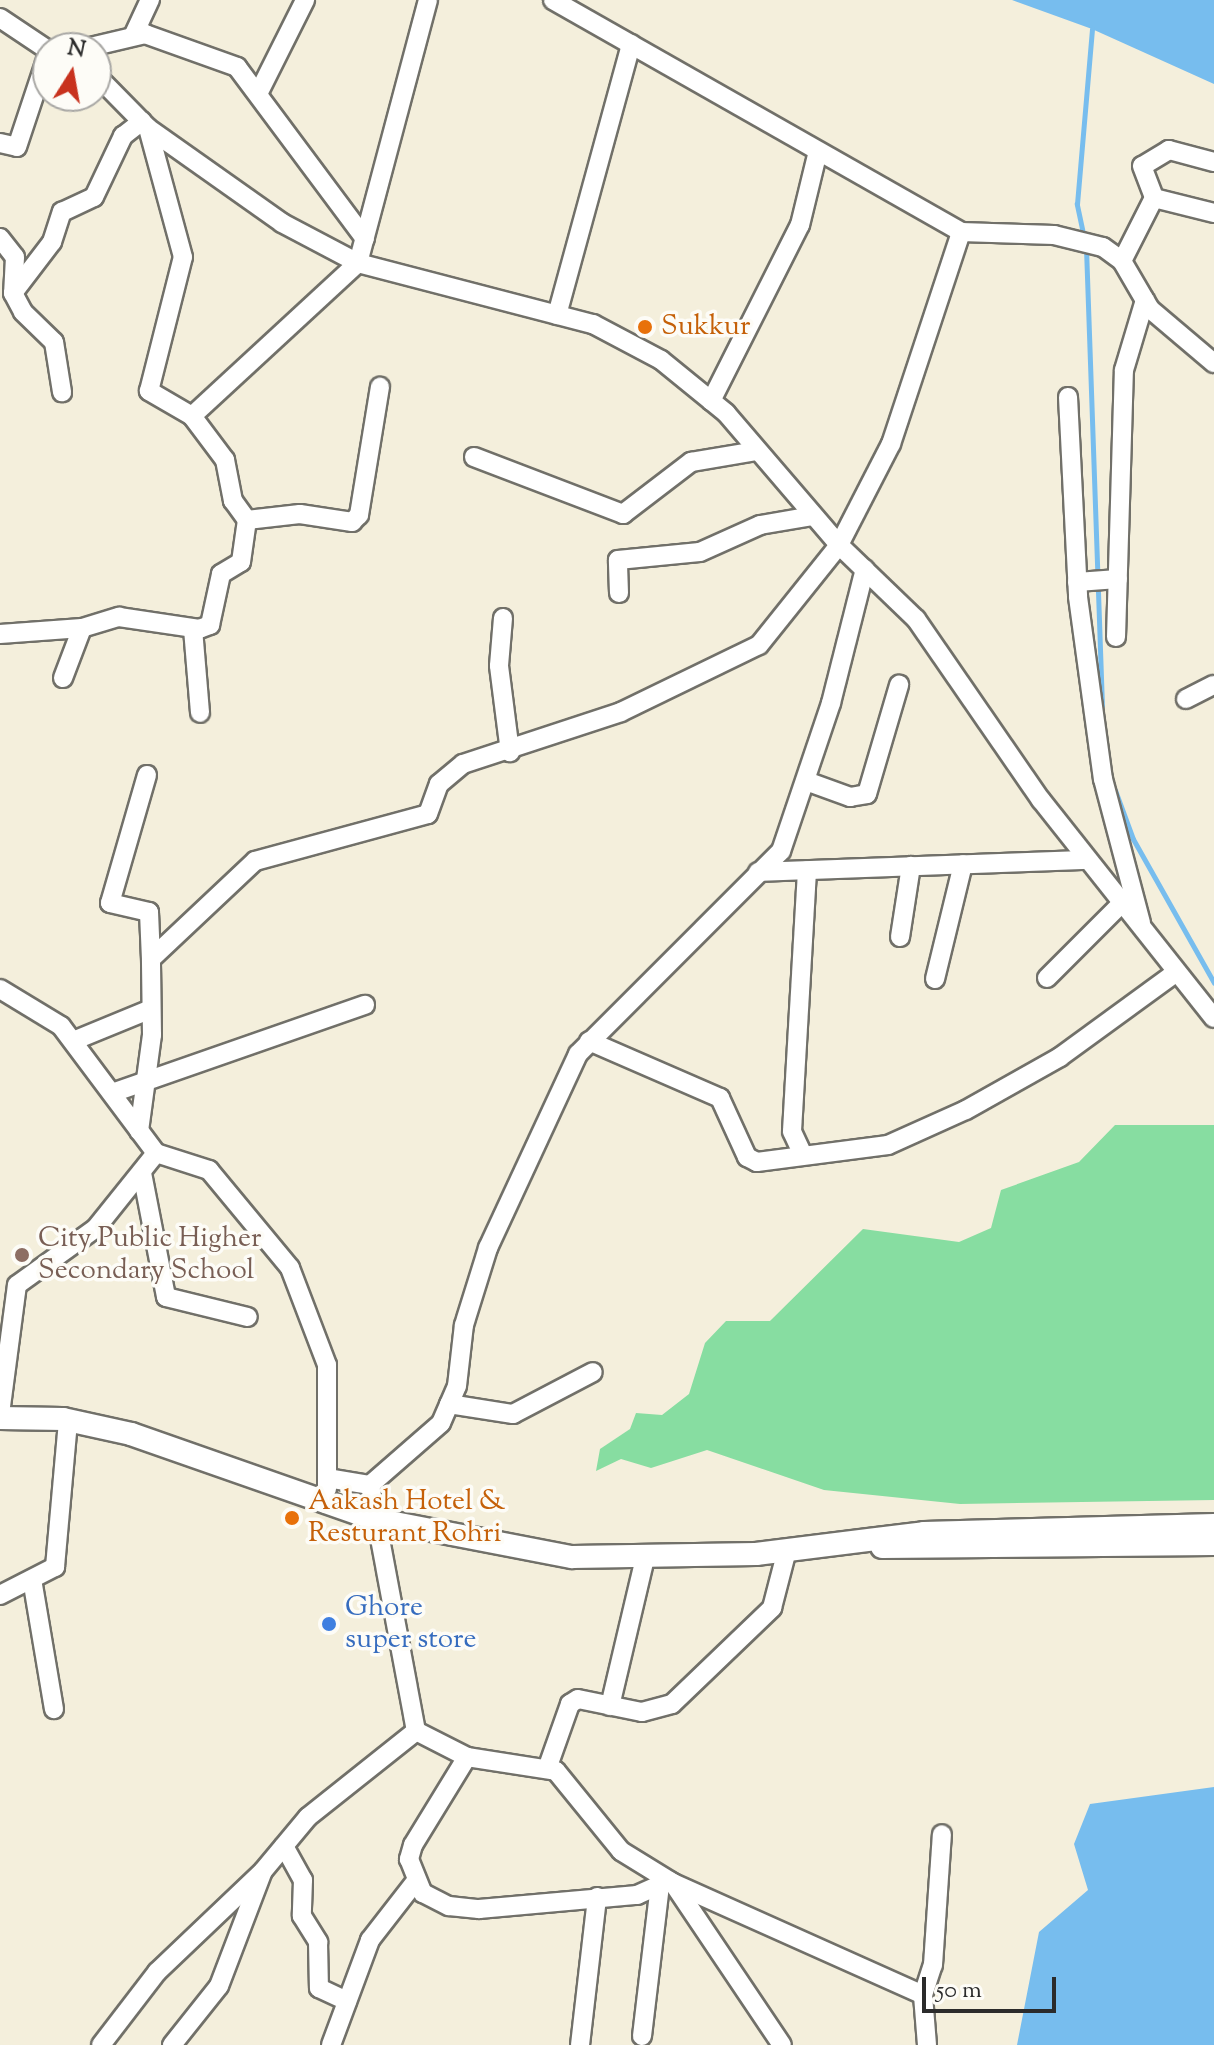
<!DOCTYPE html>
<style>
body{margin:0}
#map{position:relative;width:1214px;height:2045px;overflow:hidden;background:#f4efdc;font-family:"Sorts Mill Goudy",serif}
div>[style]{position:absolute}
.green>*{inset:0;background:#87dda1}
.water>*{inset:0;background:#77bdee}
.stream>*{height:5px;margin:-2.5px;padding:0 2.5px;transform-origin:2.5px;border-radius:2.5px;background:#77bdee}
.roads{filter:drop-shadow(2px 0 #717069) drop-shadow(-2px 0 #717069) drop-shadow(0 2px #717069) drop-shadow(0 -2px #717069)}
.minor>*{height:18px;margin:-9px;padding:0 9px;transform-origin:9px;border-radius:9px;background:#fff}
.major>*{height:22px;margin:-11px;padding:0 11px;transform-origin:11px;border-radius:11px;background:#fff}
.dots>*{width:22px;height:22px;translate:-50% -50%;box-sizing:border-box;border:4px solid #fdfcf7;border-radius:50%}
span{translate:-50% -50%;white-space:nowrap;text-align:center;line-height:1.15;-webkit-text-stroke:7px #fdfcf7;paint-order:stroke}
.food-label{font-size:28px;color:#c56008}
.left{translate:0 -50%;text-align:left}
.education-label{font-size:28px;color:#785e54}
.shop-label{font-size:28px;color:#366cbe}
.north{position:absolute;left:32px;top:32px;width:80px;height:80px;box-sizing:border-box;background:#fdfcf7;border:2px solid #a9a8a5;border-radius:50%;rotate:11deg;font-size:22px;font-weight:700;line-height:32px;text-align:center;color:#2b2b2b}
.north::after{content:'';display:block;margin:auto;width:28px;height:36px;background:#c8321e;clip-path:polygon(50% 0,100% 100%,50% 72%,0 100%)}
.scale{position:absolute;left:922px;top:1977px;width:134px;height:36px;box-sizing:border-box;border:4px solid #2b2b2b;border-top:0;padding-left:10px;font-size:24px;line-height:28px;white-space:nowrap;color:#2b2b2b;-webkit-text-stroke:6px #fdfcf7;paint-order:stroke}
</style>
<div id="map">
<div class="green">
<i style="clip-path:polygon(1115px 1125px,1214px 1125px,1214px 1500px,960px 1504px,824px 1490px,707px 1450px,651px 1468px,621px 1459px,596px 1471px,600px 1449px,630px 1429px,636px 1413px,662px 1415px,689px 1394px,705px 1343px,726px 1321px,770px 1321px,863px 1229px,959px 1242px,991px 1228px,1001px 1190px,1079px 1162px)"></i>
</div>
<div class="water">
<i style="clip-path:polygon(1012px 0,1214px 0,1214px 84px,1092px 29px)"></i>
<i style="clip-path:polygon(1214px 1787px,1214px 2045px,1017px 2045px,1039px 1932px,1088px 1890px,1074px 1844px,1090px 1804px)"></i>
</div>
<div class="stream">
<i style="left:1084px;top:238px;width:35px;rotate:-102deg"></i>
<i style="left:1077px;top:204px;width:176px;rotate:-85.1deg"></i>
<i style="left:1086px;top:248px;width:458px;rotate:88deg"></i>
<i style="left:1115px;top:790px;width:52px;rotate:69.8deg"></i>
<i style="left:1133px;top:839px;width:165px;rotate:60.6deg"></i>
</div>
<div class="roads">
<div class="minor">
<i style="left:553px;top:0;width:469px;rotate:29.6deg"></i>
<i style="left:961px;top:232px;width:93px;rotate:1.8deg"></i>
<i style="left:1054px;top:235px;width:50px;rotate:13.8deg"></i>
<i style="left:1103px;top:247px;width:24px;rotate:36deg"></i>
<i style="left:1122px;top:261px;width:56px;rotate:59.7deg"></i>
<i style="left:1150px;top:309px;width:84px;rotate:40.2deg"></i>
<i style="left:0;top:18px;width:58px;rotate:33.7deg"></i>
<i style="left:134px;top:34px;width:38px;rotate:-65deg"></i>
<i style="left:86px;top:48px;width:61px;rotate:-13.3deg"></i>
<i style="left:145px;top:34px;width:98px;rotate:19.7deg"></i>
<i style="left:237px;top:67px;width:214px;rotate:53.3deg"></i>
<i style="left:96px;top:75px;width:74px;rotate:45.5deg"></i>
<i style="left:148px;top:128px;width:164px;rotate:35.3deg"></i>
<i style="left:282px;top:223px;width:86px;rotate:27.8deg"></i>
<i style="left:358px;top:263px;width:243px;rotate:14.6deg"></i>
<i style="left:593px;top:324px;width:77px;rotate:27.9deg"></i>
<i style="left:661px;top:360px;width:84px;rotate:39.2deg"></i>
<i style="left:726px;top:413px;width:174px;rotate:49.4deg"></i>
<i style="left:839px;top:545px;width:107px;rotate:43.9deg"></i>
<i style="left:916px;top:619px;width:220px;rotate:55.4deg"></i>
<i style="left:1041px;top:800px;width:278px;rotate:51.6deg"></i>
<i style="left:260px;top:90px;width:101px;rotate:-63.4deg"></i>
<i style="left:0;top:143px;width:17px;rotate:13deg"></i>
<i style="left:17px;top:147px;width:98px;rotate:-71.6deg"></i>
<i style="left:1214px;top:162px;width:47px;rotate:-165.1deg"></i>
<i style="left:1169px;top:150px;width:31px;rotate:149deg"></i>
<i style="left:1142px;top:166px;width:34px;rotate:69deg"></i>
<i style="left:1154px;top:198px;width:62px;rotate:14deg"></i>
<i style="left:0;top:238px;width:24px;rotate:52deg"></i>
<i style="left:15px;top:257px;width:36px;rotate:93deg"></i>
<i style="left:13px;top:293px;width:21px;rotate:62deg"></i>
<i style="left:23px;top:312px;width:43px;rotate:44.1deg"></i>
<i style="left:54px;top:342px;width:51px;rotate:80.9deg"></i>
<i style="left:1122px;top:261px;width:71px;rotate:-63.1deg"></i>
<i style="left:13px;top:293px;width:64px;rotate:-52.6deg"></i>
<i style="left:52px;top:242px;width:32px;rotate:-72deg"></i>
<i style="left:62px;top:212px;width:35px;rotate:-25deg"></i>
<i style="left:94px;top:197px;width:68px;rotate:-64.6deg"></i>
<i style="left:123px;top:136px;width:24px;rotate:-38deg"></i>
<i style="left:557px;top:315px;width:281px;rotate:-74.7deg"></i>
<i style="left:1068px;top:397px;width:200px;rotate:87.1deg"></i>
<i style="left:1078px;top:597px;width:184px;rotate:82.2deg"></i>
<i style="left:1103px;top:779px;width:149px;rotate:75.2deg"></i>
<i style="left:711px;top:401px;width:197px;rotate:-63.2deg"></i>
<i style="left:800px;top:225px;width:76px;rotate:-76.3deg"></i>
<i style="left:192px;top:416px;width:226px;rotate:-42.7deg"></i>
<i style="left:358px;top:263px;width:272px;rotate:-75.1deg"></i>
<i style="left:474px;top:457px;width:160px;rotate:20.9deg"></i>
<i style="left:623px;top:514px;width:86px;rotate:-37.4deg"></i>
<i style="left:691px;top:462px;width:67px;rotate:-9.5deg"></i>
<i style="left:247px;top:520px;width:53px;rotate:-6.5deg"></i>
<i style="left:300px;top:514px;width:53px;rotate:8.7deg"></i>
<i style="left:352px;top:522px;width:10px;rotate:-45deg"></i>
<i style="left:359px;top:515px;width:130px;rotate:-80.7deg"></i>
<i style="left:1077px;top:582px;width:41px;rotate:-4.2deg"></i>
<i style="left:619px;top:593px;width:33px;rotate:-92deg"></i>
<i style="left:618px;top:560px;width:82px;rotate:-5.6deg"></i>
<i style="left:700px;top:552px;width:66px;rotate:-24.2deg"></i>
<i style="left:760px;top:525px;width:54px;rotate:-9.6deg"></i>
<i style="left:503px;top:618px;width:48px;rotate:94.8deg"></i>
<i style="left:499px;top:666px;width:87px;rotate:82.7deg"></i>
<i style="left:193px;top:629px;width:84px;rotate:85.2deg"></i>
<i style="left:0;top:634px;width:82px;rotate:-4.2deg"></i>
<i style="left:82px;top:628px;width:39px;rotate:-17deg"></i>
<i style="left:119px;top:617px;width:81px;rotate:8.5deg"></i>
<i style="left:199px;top:629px;width:12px;rotate:-20deg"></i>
<i style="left:210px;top:625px;width:52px;rotate:-77.8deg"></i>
<i style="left:221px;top:574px;width:23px;rotate:-31deg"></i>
<i style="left:241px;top:562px;width:42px;rotate:-81.9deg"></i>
<i style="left:247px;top:520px;width:24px;rotate:-126deg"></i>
<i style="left:233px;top:501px;width:42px;rotate:-101deg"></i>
<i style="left:225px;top:460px;width:55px;rotate:-126.9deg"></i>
<i style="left:192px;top:416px;width:50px;rotate:-149.8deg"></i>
<i style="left:149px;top:391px;width:138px;rotate:-75.8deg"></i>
<i style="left:183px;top:257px;width:134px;rotate:-105.2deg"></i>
<i style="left:1116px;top:637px;width:267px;rotate:-88.3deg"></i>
<i style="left:1124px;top:370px;width:73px;rotate:-73.3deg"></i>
<i style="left:63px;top:678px;width:53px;rotate:-69.2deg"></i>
<i style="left:1186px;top:699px;width:31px;rotate:-27deg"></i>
<i style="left:147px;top:775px;width:133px;rotate:106.1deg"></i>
<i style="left:110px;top:903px;width:40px;rotate:13deg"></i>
<i style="left:149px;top:912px;width:47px;rotate:87.6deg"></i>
<i style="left:806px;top:781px;width:47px;rotate:20deg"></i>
<i style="left:850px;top:797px;width:17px;rotate:-10deg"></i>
<i style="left:867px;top:794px;width:114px;rotate:-73.6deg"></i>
<i style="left:758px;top:872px;width:329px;rotate:-2.1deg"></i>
<i style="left:900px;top:937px;width:72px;rotate:-81.2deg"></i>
<i style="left:1047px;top:978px;width:105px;rotate:-45deg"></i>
<i style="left:935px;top:979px;width:118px;rotate:-76.3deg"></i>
<i style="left:0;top:989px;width:71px;rotate:31.2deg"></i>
<i style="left:61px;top:1026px;width:159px;rotate:53.2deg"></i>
<i style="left:156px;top:1153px;width:56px;rotate:17.8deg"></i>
<i style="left:209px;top:1170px;width:127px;rotate:50.4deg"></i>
<i style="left:290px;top:1268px;width:104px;rotate:69.1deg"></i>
<i style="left:327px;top:1365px;width:124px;rotate:90deg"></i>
<i style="left:73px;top:1041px;width:84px;rotate:-22.3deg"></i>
<i style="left:589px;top:1041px;width:143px;rotate:23.5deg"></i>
<i style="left:720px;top:1098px;width:65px;rotate:65.4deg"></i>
<i style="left:747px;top:1157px;width:11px;rotate:27deg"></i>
<i style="left:757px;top:1162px;width:132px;rotate:-7.4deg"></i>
<i style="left:888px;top:1145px;width:85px;rotate:-24.2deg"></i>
<i style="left:966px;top:1110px;width:108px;rotate:-29.4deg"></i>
<i style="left:1060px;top:1057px;width:141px;rotate:-36.1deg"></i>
<i style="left:112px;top:1093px;width:268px;rotate:-19.2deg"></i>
<i style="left:139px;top:1131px;width:97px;rotate:-82.3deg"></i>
<i style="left:152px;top:1035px;width:76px;rotate:-90.8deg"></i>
<i style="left:151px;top:959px;width:143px;rotate:-43.3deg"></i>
<i style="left:255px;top:861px;width:179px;rotate:-15.2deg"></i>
<i style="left:428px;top:814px;width:32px;rotate:-70deg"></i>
<i style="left:439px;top:784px;width:31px;rotate:-40deg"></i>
<i style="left:463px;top:764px;width:166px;rotate:-18.2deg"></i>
<i style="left:621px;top:712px;width:153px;rotate:-25.9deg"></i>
<i style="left:759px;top:645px;width:128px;rotate:-51.3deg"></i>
<i style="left:839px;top:545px;width:114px;rotate:-62.8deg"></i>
<i style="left:891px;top:444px;width:223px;rotate:-71.7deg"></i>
<i style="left:803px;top:1155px;width:26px;rotate:-115deg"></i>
<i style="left:792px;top:1131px;width:261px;rotate:-86.7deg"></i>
<i style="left:142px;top:1173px;width:126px;rotate:79deg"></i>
<i style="left:166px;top:1297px;width:84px;rotate:13.7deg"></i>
<i style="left:449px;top:1404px;width:65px;rotate:8.9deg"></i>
<i style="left:513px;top:1414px;width:90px;rotate:-27.7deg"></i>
<i style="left:0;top:1414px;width:130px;rotate:-82.5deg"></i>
<i style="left:17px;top:1285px;width:97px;rotate:-35.8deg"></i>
<i style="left:96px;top:1228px;width:96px;rotate:-51.3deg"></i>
<i style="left:327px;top:1478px;width:44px;rotate:9.2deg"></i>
<i style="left:370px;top:1485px;width:94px;rotate:-41.1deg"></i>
<i style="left:441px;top:1423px;width:40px;rotate:-66.6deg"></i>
<i style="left:457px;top:1386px;width:61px;rotate:-83.5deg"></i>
<i style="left:464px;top:1325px;width:81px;rotate:-72.7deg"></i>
<i style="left:488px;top:1248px;width:214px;rotate:-65.1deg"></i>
<i style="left:578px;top:1054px;width:287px;rotate:-45deg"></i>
<i style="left:781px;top:851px;width:156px;rotate:-71.3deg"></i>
<i style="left:831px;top:703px;width:138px;rotate:-75.8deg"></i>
<i style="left:32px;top:1579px;width:132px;rotate:80.4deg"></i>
<i style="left:0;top:1595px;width:62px;rotate:-27deg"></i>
<i style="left:55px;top:1567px;width:148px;rotate:-84.9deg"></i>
<i style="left:610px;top:1706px;width:152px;rotate:-76.7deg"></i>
<i style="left:416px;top:1731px;width:57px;rotate:27deg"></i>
<i style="left:467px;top:1757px;width:90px;rotate:8.9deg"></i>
<i style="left:556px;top:1771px;width:103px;rotate:50.9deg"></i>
<i style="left:621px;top:1851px;width:61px;rotate:31.6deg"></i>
<i style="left:673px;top:1883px;width:274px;rotate:24.1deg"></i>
<i style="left:467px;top:1757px;width:103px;rotate:121.5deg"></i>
<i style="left:413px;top:1845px;width:15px;rotate:106deg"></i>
<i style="left:409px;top:1859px;width:37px;rotate:68deg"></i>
<i style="left:423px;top:1893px;width:29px;rotate:27deg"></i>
<i style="left:449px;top:1906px;width:30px;rotate:6deg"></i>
<i style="left:479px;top:1909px;width:159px;rotate:-5.1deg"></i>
<i style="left:637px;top:1895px;width:35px;rotate:-24deg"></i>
<i style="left:547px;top:1769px;width:69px;rotate:-70.5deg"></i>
<i style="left:570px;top:1704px;width:9px;rotate:-32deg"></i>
<i style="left:578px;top:1699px;width:65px;rotate:11.5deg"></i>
<i style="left:642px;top:1712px;width:31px;rotate:-15deg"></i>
<i style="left:672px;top:1704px;width:139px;rotate:-43.8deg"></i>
<i style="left:772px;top:1608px;width:60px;rotate:-75.5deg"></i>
<i style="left:284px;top:1846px;width:39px;rotate:61deg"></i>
<i style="left:303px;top:1880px;width:36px;rotate:92deg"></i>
<i style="left:302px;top:1916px;width:31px;rotate:58deg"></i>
<i style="left:318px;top:1942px;width:46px;rotate:88.8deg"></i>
<i style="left:319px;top:1988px;width:31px;rotate:25deg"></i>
<i style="left:673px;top:1883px;width:195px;rotate:56.1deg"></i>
<i style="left:642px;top:2036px;width:152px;rotate:-83.2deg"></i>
<i style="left:101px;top:2045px;width:92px;rotate:-52.5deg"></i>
<i style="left:157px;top:1972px;width:144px;rotate:-43.6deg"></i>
<i style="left:172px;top:2045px;width:75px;rotate:-51.5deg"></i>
<i style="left:219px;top:1986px;width:123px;rotate:-69.1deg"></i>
<i style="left:263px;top:1871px;width:70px;rotate:-50.2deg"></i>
<i style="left:308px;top:1817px;width:138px;rotate:-38.5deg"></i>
<i style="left:416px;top:1731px;width:250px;rotate:-100.6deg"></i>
<i style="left:331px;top:2045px;width:112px;rotate:-69.6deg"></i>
<i style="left:370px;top:1940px;width:75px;rotate:-52.1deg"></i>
<i style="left:580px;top:2045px;width:149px;rotate:-83.4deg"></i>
<i style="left:927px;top:2045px;width:50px;rotate:-94.6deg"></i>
<i style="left:923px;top:1995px;width:32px;rotate:-72deg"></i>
<i style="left:933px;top:1965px;width:131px;rotate:-86.1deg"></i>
</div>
<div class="major">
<i style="left:0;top:1418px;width:63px;rotate:0.9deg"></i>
<i style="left:63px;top:1419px;width:70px;rotate:12.4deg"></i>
<i style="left:131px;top:1434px;width:257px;rotate:19.3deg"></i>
<i style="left:374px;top:1519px;width:202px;rotate:10.9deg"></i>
<i style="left:572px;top:1557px;width:184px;rotate:-0.9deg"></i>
<i style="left:756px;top:1554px;width:169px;rotate:-7.1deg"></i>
<i style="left:924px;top:1533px;width:290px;rotate:-1.6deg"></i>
<i style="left:882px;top:1547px;width:332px;rotate:-0.5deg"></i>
</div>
</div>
<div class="dots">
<i style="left:645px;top:327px;background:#e8710a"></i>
<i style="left:22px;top:1255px;background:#8d6e63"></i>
<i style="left:292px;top:1518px;background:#e8710a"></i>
<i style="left:329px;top:1624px;background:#3f7fe0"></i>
</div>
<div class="food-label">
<span class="left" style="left:661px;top:327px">Sukkur</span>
<span class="left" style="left:308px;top:1518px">Aakash Hotel &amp;<br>Resturant Rohri</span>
</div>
<div class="education-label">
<span class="left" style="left:38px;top:1255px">City Public Higher<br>Secondary School</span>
</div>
<div class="shop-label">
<span class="left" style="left:345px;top:1624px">Ghore<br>super store</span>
</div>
<div class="north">N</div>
<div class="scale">50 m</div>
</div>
